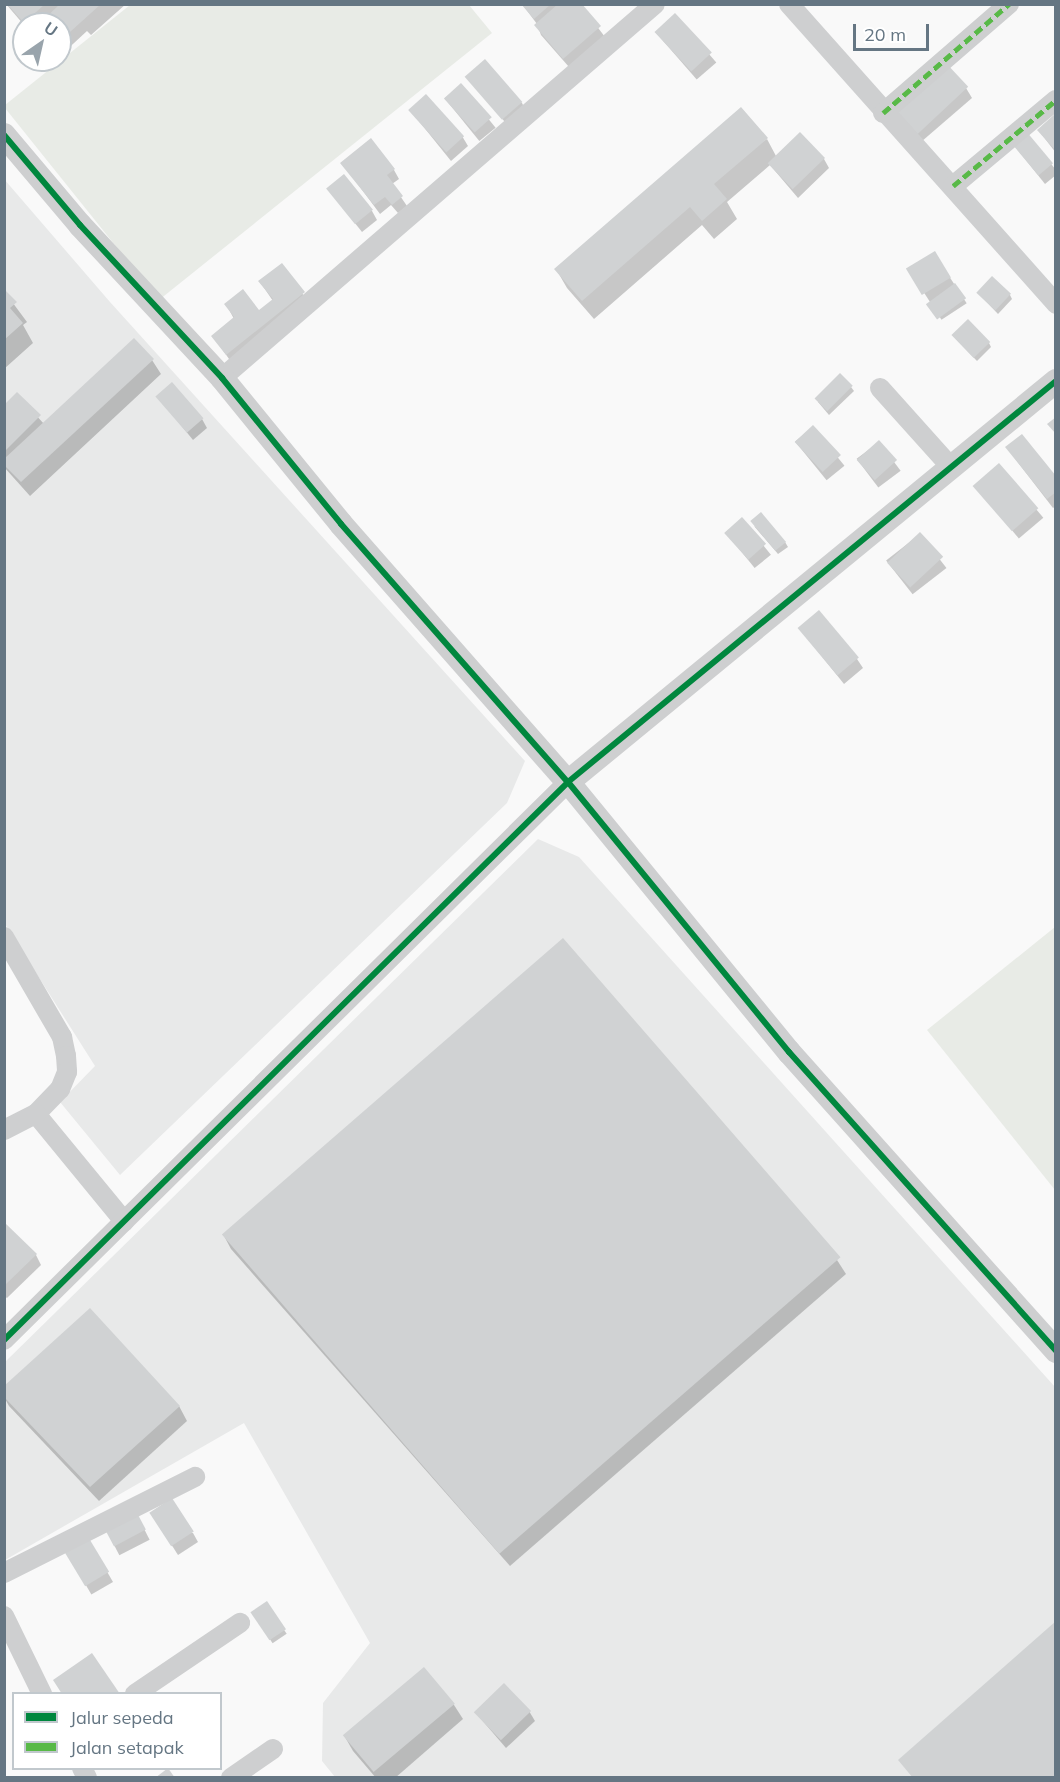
<!DOCTYPE html>
<style>
body{margin:0}
#map{position:relative;width:1060px;height:1782px;overflow:hidden;background:#f9f9f9;font-family:Mulish,sans-serif}
div>[style]{position:absolute}
.built>*{inset:0;background:#e8e9e9}
.green>*{inset:0;background:#e8ebe6}
.shadow>*{inset:0;background:#0003;transform-origin:0 0}
.building>*{inset:0;background:#d0d2d3;transform-origin:0 0}
.minor>*{height:20px;margin:-10px;padding:0 10px;transform-origin:10px;border-radius:10px;background:#cecfd0}
.tertiary>*{height:24px;margin:-12px;padding:0 12px;transform-origin:12px;border-radius:12px;background:#cecfd0}
.quiet>*{height:4.5px;margin-top:-2.25px;transform-origin:0;background:repeating-linear-gradient(90deg,#58b947 0 9px,transparent 0 13.5px)}
.cycleway>*{height:6px;margin:-3px;padding:0 3px;transform-origin:3px;border-radius:3px;background:#00873e}
span{translate:-50% -50%;white-space:nowrap;text-align:center;line-height:1.15;-webkit-text-stroke:6px #fff;paint-order:stroke}
.frame{position:absolute;inset:0;border:6px solid #657683;pointer-events:none}
.legend{position:absolute;left:12px;top:1692px;width:210px;height:78px;box-sizing:border-box;background:#fff;border:2px solid #c1c8cd;margin:0;padding:8px 10px;list-style:none;font-size:18px;color:#657683}
.legend li{display:flex;align-items:center;gap:12px;height:30px}
.legend b{width:30px;border:2px solid #c1c8cd}
.north{position:absolute;left:12px;top:12px;width:60px;height:60px;box-sizing:border-box;background:#fff;border:2px solid #c1c8cd;border-radius:50%;rotate:34deg;font-size:16px;font-weight:700;line-height:24px;text-align:center;color:#657683}
.north::after{content:'';display:block;margin:auto;width:21px;height:27px;background:#99a4ac;clip-path:polygon(50% 0,100% 100%,50% 72%,0 100%)}
.scale{position:absolute;left:853px;top:24px;width:76px;height:27px;box-sizing:border-box;border:3px solid #657683;border-top:0;padding-left:8px;font-size:18px;line-height:21px;white-space:nowrap;color:#657683;-webkit-text-stroke:4px #fff;paint-order:stroke}
</style>
<div id="map">
<div class="built">
<i style="clip-path:polygon(4px 179px,110px 302px,525px 761px,507px 803px,120px 1175px,60px 1102px,95px 1066px,5px 924px)"></i>
<i style="clip-path:polygon(538px 839px,579px 857px,1055px 1387px,1055px 1777px,335px 1777px,322px 1761px,323px 1703px,370px 1643px,244px 1423px,5px 1560px,5px 1362px)"></i>
</div>
<div class="green">
<i style="clip-path:polygon(130px 5px,469px 5px,492px 33px,159px 300px,5px 108px,5px 105px)"></i>
<i style="clip-path:polygon(1055px 927px,1055px 1190px,927px 1030px)"></i>
</div>
<div class="shadow">
<i style="clip-path:polygon(6px 4px,126px 4px,91px 35px,87px 31px,60px 56px,60px 24px,24px 25px)"></i>
<i style="clip-path:polygon(522px 4px,580px 4px,605px 37px,569px 67px,541px 35px,537px 24px)"></i>
<i style="left:675px;top:15px;width:63px;height:26px;rotate:49deg"></i>
<i style="clip-path:polygon(467px 77px,522px 103px,527px 113px,510px 128px)"></i>
<i style="left:461px;top:85px;width:55px;height:21px;rotate:51deg"></i>
<i style="clip-path:polygon(966px 88px,972px 98px,921px 142px,900px 118px)"></i>
<i style="clip-path:polygon(410px 110px,462px 136px,468px 146px,451px 161px)"></i>
<i style="clip-path:polygon(1056px 115px,1056px 153px,1039px 131px)"></i>
<i style="clip-path:polygon(1026px 133px,1056px 170px,1056px 175px,1045px 184px,1013px 144px)"></i>
<i style="clip-path:polygon(767px 139px,776px 156px,824px 159px,829px 168px,798px 198px,770px 165px,727px 202px,737px 219px,714px 239px,702px 225px,594px 319px,567px 288px,556px 269px)"></i>
<i style="clip-path:polygon(342px 163px,394px 170px,399px 179px,392px 184px,407px 206px,398px 213px,391px 205px,380px 214px)"></i>
<i style="clip-path:polygon(328px 189px,372px 211px,377px 220px,362px 232px)"></i>
<i style="left:934px;top:253px;width:60px;height:30px;rotate:57deg"></i>
<i style="clip-path:polygon(281px 265px,313px 308px,236px 369px,213px 336px,234px 319px,226px 304px,259px 312px,273px 301px,260px 282px)"></i>
<i style="clip-path:polygon(4px 291px,27px 322px,23px 325px,33px 343px,4px 369px)"></i>
<i style="clip-path:polygon(978px 293px,1010px 295px,1012px 299px,998px 314px)"></i>
<i style="clip-path:polygon(956px 339px,989px 343px,991px 347px,977px 361px)"></i>
<i style="clip-path:polygon(152px 360px,161px 374px,30px 496px,4px 467px,4px 407px,17px 394px,44px 424px)"></i>
<i style="clip-path:polygon(851px 387px,854px 391px,829px 415px,818px 402px)"></i>
<i style="clip-path:polygon(158px 397px,202px 419px,207px 428px,193px 440px)"></i>
<i style="left:813px;top:427px;width:50px;height:23px;rotate:51deg"></i>
<i style="left:879px;top:442px;width:36px;height:28px;rotate:53deg"></i>
<i style="clip-path:polygon(1013px 456px,1056px 479px,1056px 506px,1053px 508px)"></i>
<i style="left:999px;top:465px;width:69px;height:32px;rotate:50deg"></i>
<i style="left:742px;top:519px;width:46px;height:21px;rotate:51deg"></i>
<i style="clip-path:polygon(754px 526px,785px 542px,788px 547px,778px 554px)"></i>
<i style="left:920px;top:534px;width:43px;height:43px;rotate:52deg"></i>
<i style="clip-path:polygon(799px 628px,857px 659px,863px 668px,844px 684px)"></i>
<i style="clip-path:polygon(4px 1224px,36px 1255px,41px 1265px,7px 1298px,4px 1296px)"></i>
<i style="clip-path:polygon(223px 1234px,837px 1260px,846px 1274px,510px 1566px,231px 1249px)"></i>
<i style="clip-path:polygon(4px 1397px,179px 1406px,187px 1421px,99px 1501px,9px 1406px)"></i>
<i style="left:136px;top:1513px;width:30px;height:34px;rotate:63deg"></i>
<i style="clip-path:polygon(157px 1522px,193px 1533px,198px 1542px,178px 1555px)"></i>
<i style="left:87px;top:1537px;width:52px;height:25px;rotate:60deg"></i>
<i style="left:266px;top:1603px;width:37px;height:17px;rotate:56deg"></i>
<i style="clip-path:polygon(424px 1669px,454px 1705px,463px 1719px,395px 1778px,376px 1778px,353px 1751px,345px 1737px)"></i>
<i style="clip-path:polygon(529px 1711px,535px 1721px,506px 1748px,475px 1712px)"></i>
</div>
<div class="building">
<i style="clip-path:polygon(7px 4px,45px 4px,24px 23px)"></i>
<i style="clip-path:polygon(60px 4px,101px 4px,60px 41px,60px 24px,39px 24px)"></i>
<i style="clip-path:polygon(521px 4px,551px 4px,534px 19px)"></i>
<i style="clip-path:polygon(558px 4px,582px 4px,601px 26px,563px 59px,534px 25px)"></i>
<i style="left:675px;top:13px;width:54px;height:28px;rotate:47deg"></i>
<i style="left:485px;top:59px;width:57px;height:27px;rotate:49deg"></i>
<i style="left:945px;top:62px;width:34px;height:69px;rotate:47deg"></i>
<i style="left:461px;top:83px;width:46px;height:23px;rotate:48deg"></i>
<i style="left:426px;top:94px;width:57px;height:24px;rotate:48deg"></i>
<i style="clip-path:polygon(741px 107px,768px 138px,714px 184px,727px 199px,702px 221px,690px 207px,582px 301px,554px 269px)"></i>
<i style="clip-path:polygon(1056px 113px,1056px 151px,1037px 130px)"></i>
<i style="left:1026px;top:131px;width:42px;height:19px;rotate:50deg"></i>
<i style="left:800px;top:132px;width:36px;height:45px;rotate:46deg"></i>
<i style="clip-path:polygon(371px 138px,395px 169px,387px 175px,403px 196px,392px 205px,385px 197px,374px 205px,340px 163px)"></i>
<i style="left:344px;top:174px;width:46px;height:23px;rotate:51deg"></i>
<i style="left:935px;top:251px;width:31px;height:34px;rotate:59deg"></i>
<i style="clip-path:polygon(282px 263px,305px 292px,226px 355px,211px 336px,234px 317px,224px 304px,243px 289px,259px 310px,273px 299px,258px 281px)"></i>
<i style="left:992px;top:276px;width:26px;height:23px;rotate:43deg"></i>
<i style="left:955px;top:283px;width:19px;height:36px;rotate:54deg"></i>
<i style="clip-path:polygon(4px 289px,17px 302px,10px 308px,23px 323px,4px 340px)"></i>
<i style="left:968px;top:319px;width:32px;height:23px;rotate:46deg"></i>
<i style="clip-path:polygon(134px 338px,154px 359px,21px 482px,4px 465px,4px 459px)"></i>
<i style="left:840px;top:373px;width:18px;height:36px;rotate:45deg"></i>
<i style="left:172px;top:382px;width:48px;height:22px;rotate:49deg"></i>
<i style="clip-path:polygon(17px 392px,41px 415px,4px 452px,4px 405px)"></i>
<i style="clip-path:polygon(1056px 417px,1056px 434px,1047px 424px)"></i>
<i style="left:813px;top:425px;width:41px;height:25px;rotate:47deg"></i>
<i style="clip-path:polygon(1022px 434px,1056px 476px,1056px 492px,1047px 499px,1005px 447px)"></i>
<i style="left:879px;top:440px;width:27px;height:30px;rotate:48deg"></i>
<i style="left:999px;top:463px;width:60px;height:35px;rotate:49deg"></i>
<i style="left:761px;top:512px;width:39px;height:14px;rotate:50deg"></i>
<i style="left:742px;top:517px;width:36px;height:24px;rotate:48deg"></i>
<i style="left:920px;top:532px;width:34px;height:45px;rotate:47deg"></i>
<i style="left:819px;top:610px;width:62px;height:28px;rotate:50deg"></i>
<i style="left:563px;top:938px;width:423px;height:452px;rotate:49deg"></i>
<i style="clip-path:polygon(4px 1222px,37px 1254px,4px 1286px)"></i>
<i style="clip-path:polygon(90px 1308px,180px 1406px,90px 1487px,4px 1397px,4px 1386px)"></i>
<i style="left:172px;top:1498px;width:40px;height:27px;rotate:57deg"></i>
<i style="left:136px;top:1511px;width:21px;height:36px;rotate:62deg"></i>
<i style="left:87px;top:1535px;width:43px;height:28px;rotate:59deg"></i>
<i style="left:267px;top:1601px;width:34px;height:20px;rotate:56deg"></i>
<i style="clip-path:polygon(1056px 1621px,1056px 1778px,913px 1778px,898px 1760px)"></i>
<i style="clip-path:polygon(92px 1653px,120px 1694px,62px 1694px,53px 1680px)"></i>
<i style="left:424px;top:1667px;width:48px;height:106px;rotate:50deg"></i>
<i style="left:504px;top:1683px;width:39px;height:42px;rotate:46deg"></i>
<i style="clip-path:polygon(168px 1768px,175px 1778px,155px 1778px)"></i>
</div>
<div class="minor">
<i style="left:789px;top:4px;width:402px;rotate:48.3deg"></i>
<i style="left:883px;top:113px;width:167px;rotate:-40.9deg"></i>
<i style="left:953px;top:186px;width:134px;rotate:-39.9deg"></i>
<i style="left:222px;top:378px;width:572px;rotate:-40.82deg"></i>
<i style="left:880px;top:388px;width:106px;rotate:48.1deg"></i>
<i style="left:4px;top:937px;width:116px;rotate:59.9deg"></i>
<i style="left:62px;top:1037px;width:19px;rotate:78deg"></i>
<i style="left:66px;top:1056px;width:16px;rotate:86deg"></i>
<i style="left:67px;top:1072px;width:18px;rotate:112deg"></i>
<i style="left:60px;top:1089px;width:35px;rotate:134deg"></i>
<i style="left:36px;top:1114px;width:139px;rotate:50.6deg"></i>
<i style="left:4px;top:1130px;width:36px;rotate:-27deg"></i>
<i style="left:4px;top:1340px;width:793px;rotate:-44.69deg"></i>
<i style="left:4px;top:1573px;width:214px;rotate:-26.7deg"></i>
<i style="left:4px;top:1616px;width:87px;rotate:64deg"></i>
<i style="left:135px;top:1694px;width:127px;rotate:-34.1deg"></i>
<i style="left:82px;top:1768px;width:11px;rotate:63deg"></i>
<i style="left:231px;top:1778px;width:51px;rotate:-34.6deg"></i>
</div>
<div class="tertiary">
<i style="left:4px;top:135px;width:118px;rotate:49.8deg"></i>
<i style="left:80px;top:225px;width:209px;rotate:47.1deg"></i>
<i style="left:222px;top:378px;width:188px;rotate:50.8deg"></i>
<i style="left:341px;top:524px;width:344px;rotate:48.7deg"></i>
<i style="left:568px;top:782px;width:349px;rotate:50.7deg"></i>
<i style="left:789px;top:1052px;width:401px;rotate:48.2deg"></i>
<i style="left:568px;top:782px;width:632px;rotate:-39.41deg"></i>
</div>
<div class="quiet">
<i style="left:883px;top:113px;width:167px;rotate:-40.9deg"></i>
<i style="left:953px;top:186px;width:134px;rotate:-39.9deg"></i>
</div>
<div class="cycleway">
<i style="left:4px;top:135px;width:118px;rotate:49.8deg"></i>
<i style="left:80px;top:225px;width:209px;rotate:47.1deg"></i>
<i style="left:222px;top:378px;width:188px;rotate:50.8deg"></i>
<i style="left:341px;top:524px;width:344px;rotate:48.7deg"></i>
<i style="left:568px;top:782px;width:349px;rotate:50.7deg"></i>
<i style="left:789px;top:1052px;width:401px;rotate:48.2deg"></i>
<i style="left:4px;top:1340px;width:793px;rotate:-44.69deg"></i>
<i style="left:568px;top:782px;width:632px;rotate:-39.41deg"></i>
</div>
<div class="frame"></div>
<ul class="legend">
<li><b style="height:8px;background:#00873e"></b>Jalur sepeda</li>
<li><b style="height:8px;background:#58b947"></b>Jalan setapak</li>
</ul>
<div class="north">U</div>
<div class="scale">20 m</div>
</div>
